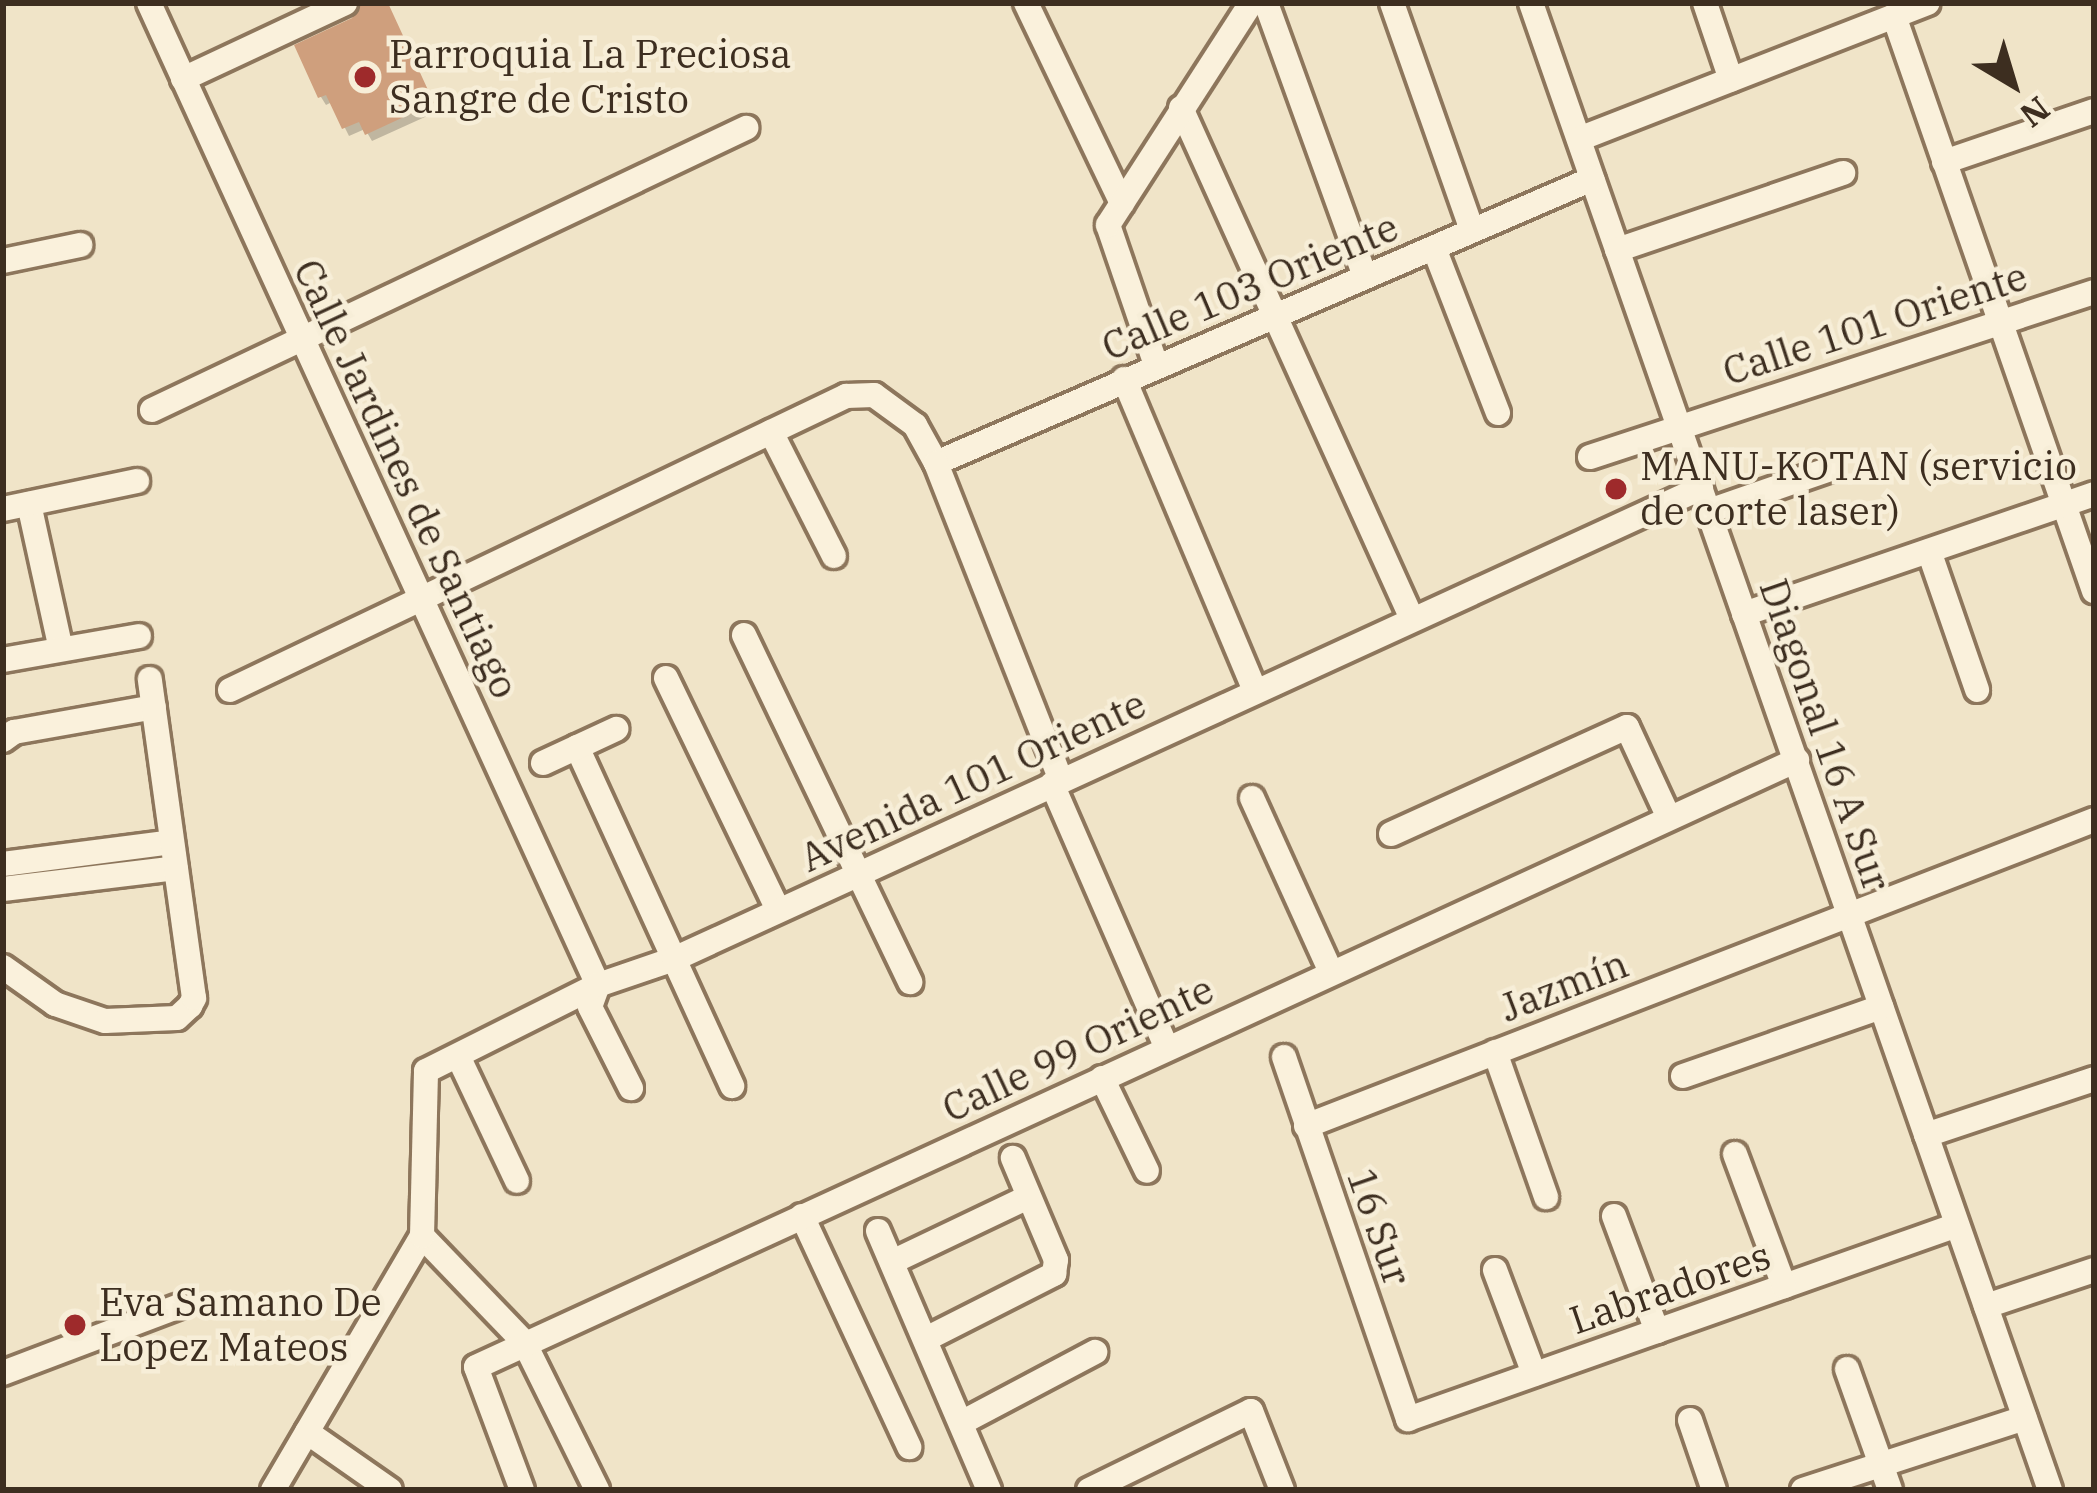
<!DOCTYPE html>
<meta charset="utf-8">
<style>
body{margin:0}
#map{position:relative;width:2097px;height:1493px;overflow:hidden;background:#f0e4c8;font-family:"IBM Plex Serif",serif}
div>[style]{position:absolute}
.shadow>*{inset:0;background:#0003}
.building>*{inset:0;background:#cf9f7d}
.roads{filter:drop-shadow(3px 0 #8d765c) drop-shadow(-3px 0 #8d765c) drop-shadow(0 3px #8d765c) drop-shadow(0 -3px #8d765c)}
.minor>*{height:24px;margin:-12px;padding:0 12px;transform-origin:12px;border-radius:12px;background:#faf1dc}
.dots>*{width:33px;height:33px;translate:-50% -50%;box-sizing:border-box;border:6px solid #f7eed8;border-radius:50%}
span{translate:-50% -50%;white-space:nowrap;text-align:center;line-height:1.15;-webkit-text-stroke:9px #f7eed8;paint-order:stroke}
.poi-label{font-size:39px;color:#3d2e20}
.left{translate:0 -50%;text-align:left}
.street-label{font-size:39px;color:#3d2e20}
.frame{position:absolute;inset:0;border:6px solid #3d2e20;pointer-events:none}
.north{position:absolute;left:1953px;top:24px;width:120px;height:120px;-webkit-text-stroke:9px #f7eed8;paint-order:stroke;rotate:142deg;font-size:33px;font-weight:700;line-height:48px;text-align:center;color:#3d2e20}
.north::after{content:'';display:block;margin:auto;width:42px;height:54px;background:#3d2e20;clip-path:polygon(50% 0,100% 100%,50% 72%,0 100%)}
</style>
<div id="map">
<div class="shadow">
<i style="clip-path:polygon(361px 3px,386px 3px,436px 112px,372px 141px,365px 129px,349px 136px,332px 102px,326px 105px,321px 97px,298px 46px,355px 19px)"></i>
</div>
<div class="building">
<i style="clip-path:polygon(361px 3px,388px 3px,434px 103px,365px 135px,359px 122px,342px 129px,326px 95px,318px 98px,294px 45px,352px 18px)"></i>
</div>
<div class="roads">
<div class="minor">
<i style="left:149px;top:3px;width:1080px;rotate:65.43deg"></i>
<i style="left:1026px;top:3px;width:222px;rotate:64.4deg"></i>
<i style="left:1266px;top:3px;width:290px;rotate:70.1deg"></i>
<i style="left:1392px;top:3px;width:241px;rotate:70.6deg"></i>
<i style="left:1531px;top:3px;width:1575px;rotate:70.76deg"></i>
<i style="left:1705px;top:3px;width:81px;rotate:71.3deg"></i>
<i style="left:1894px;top:16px;width:609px;rotate:70.82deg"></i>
<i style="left:183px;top:79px;width:179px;rotate:-25.1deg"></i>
<i style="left:1181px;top:108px;width:561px;rotate:65.67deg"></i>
<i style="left:1579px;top:139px;width:374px;rotate:-21.3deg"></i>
<i style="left:1944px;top:162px;width:158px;rotate:-18.8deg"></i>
<i style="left:1434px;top:248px;width:177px;rotate:68.8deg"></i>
<i style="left:1617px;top:250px;width:239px;rotate:-18.8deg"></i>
<i style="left:3px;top:261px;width:79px;rotate:-11.7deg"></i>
<i style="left:1156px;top:365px;width:148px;rotate:-108.9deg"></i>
<i style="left:1108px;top:225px;width:264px;rotate:-57.2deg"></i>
<i style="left:1124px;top:379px;width:338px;rotate:67.2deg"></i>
<i style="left:152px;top:410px;width:658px;rotate:-25.4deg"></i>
<i style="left:771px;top:432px;width:139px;rotate:63.1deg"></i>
<i style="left:1590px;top:457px;width:530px;rotate:-18.13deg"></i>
<i style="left:936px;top:463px;width:715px;rotate:-23.41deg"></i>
<i style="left:29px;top:504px;width:148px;rotate:77.6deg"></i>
<i style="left:3px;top:509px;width:137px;rotate:-11.8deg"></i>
<i style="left:1709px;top:511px;width:128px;rotate:-19.1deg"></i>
<i style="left:1929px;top:551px;width:147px;rotate:70.9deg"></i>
<i style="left:1744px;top:614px;width:370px;rotate:-18.9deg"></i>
<i style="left:744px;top:635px;width:385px;rotate:64.4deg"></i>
<i style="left:3px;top:660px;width:138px;rotate:-10deg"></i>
<i style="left:666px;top:678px;width:258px;rotate:64.2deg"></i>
<i style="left:230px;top:690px;width:683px;rotate:-25.51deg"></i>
<i style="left:846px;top:396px;width:28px;rotate:-2deg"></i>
<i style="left:874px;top:395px;width:51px;rotate:36.2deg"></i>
<i style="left:915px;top:425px;width:43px;rotate:61.1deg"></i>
<i style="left:936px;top:463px;width:341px;rotate:68.5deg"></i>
<i style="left:3px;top:740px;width:14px;rotate:-36deg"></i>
<i style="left:14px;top:732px;width:142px;rotate:-10.1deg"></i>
<i style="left:577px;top:747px;width:373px;rotate:65.4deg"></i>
<i style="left:543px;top:763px;width:81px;rotate:-25deg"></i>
<i style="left:1052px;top:784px;width:288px;rotate:66.5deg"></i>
<i style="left:1252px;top:798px;width:191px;rotate:65.6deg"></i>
<i style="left:1391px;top:834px;width:259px;rotate:-24.4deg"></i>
<i style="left:1627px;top:727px;width:100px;rotate:65.2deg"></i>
<i style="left:3px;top:864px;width:170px;rotate:-7.4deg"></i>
<i style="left:3px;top:889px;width:174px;rotate:-6.9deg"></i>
<i style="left:3px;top:967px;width:64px;rotate:35.4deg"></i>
<i style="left:55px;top:1004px;width:53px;rotate:18.8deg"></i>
<i style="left:105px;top:1021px;width:72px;rotate:-2.4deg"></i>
<i style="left:177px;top:1018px;width:18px;rotate:-43deg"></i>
<i style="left:190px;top:1006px;width:9px;rotate:-63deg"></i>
<i style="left:194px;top:998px;width:322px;rotate:-97.9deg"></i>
<i style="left:598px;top:985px;width:23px;rotate:110deg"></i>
<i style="left:590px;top:1007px;width:91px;rotate:63.2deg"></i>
<i style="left:1495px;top:1052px;width:154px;rotate:70.6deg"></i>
<i style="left:458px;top:1056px;width:138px;rotate:64.7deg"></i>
<i style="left:1284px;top:1057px;width:383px;rotate:71.1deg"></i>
<i style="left:1408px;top:1419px;width:582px;rotate:-19.46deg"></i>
<i style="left:1683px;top:1076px;width:210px;rotate:-19.2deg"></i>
<i style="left:1102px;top:1078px;width:103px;rotate:64.2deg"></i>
<i style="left:1306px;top:1126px;width:845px;rotate:-21.22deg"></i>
<i style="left:1926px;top:1135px;width:177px;rotate:-18.4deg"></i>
<i style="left:1735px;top:1154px;width:141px;rotate:69.6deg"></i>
<i style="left:802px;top:1216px;width:255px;rotate:65.1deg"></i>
<i style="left:1614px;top:1216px;width:123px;rotate:69.5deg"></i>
<i style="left:878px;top:1231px;width:282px;rotate:66.8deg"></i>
<i style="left:422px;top:1236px;width:147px;rotate:46.1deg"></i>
<i style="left:524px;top:1342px;width:165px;rotate:63.7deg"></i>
<i style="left:892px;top:1262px;width:151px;rotate:-25.5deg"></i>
<i style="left:1495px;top:1270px;width:111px;rotate:69.4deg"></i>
<i style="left:1986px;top:1306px;width:114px;rotate:-18.4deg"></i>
<i style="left:926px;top:1339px;width:144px;rotate:-26.9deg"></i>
<i style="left:1054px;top:1274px;width:14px;rotate:-82deg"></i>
<i style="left:1056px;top:1260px;width:111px;rotate:-112.9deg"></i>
<i style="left:1847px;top:1369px;width:128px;rotate:70.4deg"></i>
<i style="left:3px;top:1373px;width:186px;rotate:-20.8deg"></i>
<i style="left:1690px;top:1420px;width:74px;rotate:71.1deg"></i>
<i style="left:961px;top:1423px;width:152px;rotate:-27.9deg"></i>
<i style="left:307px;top:1432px;width:101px;rotate:34.9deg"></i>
<i style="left:273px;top:1490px;width:294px;rotate:-59.6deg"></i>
<i style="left:422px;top:1236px;width:165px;rotate:-88.6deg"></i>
<i style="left:426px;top:1071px;width:192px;rotate:-26.6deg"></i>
<i style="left:598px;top:985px;width:80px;rotate:-18.9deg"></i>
<i style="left:674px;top:959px;width:1130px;rotate:-24.64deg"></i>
<i style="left:522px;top:1490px;width:131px;rotate:-110.5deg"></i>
<i style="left:476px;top:1367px;width:1454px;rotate:-24.68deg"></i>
<i style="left:1089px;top:1490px;width:180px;rotate:-26deg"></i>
<i style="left:1251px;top:1411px;width:85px;rotate:68.6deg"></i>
<i style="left:1803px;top:1490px;width:233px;rotate:-18deg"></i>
</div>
</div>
<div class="dots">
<i style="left:365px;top:77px;background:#9e2a2b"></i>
<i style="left:1616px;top:489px;background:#9e2a2b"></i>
<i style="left:75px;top:1325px;background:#9e2a2b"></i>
</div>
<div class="poi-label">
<span class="left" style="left:389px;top:77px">Parroquia La Preciosa<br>Sangre de Cristo</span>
<span class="left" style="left:1640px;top:489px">MANU-KOTAN (servicio<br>de corte laser)</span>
<span class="left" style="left:99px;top:1325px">Eva Samano De<br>Lopez Mateos</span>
</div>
<div class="street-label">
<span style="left:1250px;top:287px;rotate:-23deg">Calle 103 Oriente</span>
<span style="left:1875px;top:324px;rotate:-18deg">Calle 101 Oriente</span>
<span style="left:406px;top:479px;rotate:65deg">Calle Jardines de Santiago</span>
<span style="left:1825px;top:735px;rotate:71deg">Diagonal 16 A Sur</span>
<span style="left:973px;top:781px;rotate:-25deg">Avenida 101 Oriente</span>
<span style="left:1564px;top:986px;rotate:-21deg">Jazmín</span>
<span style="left:1078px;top:1049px;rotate:-25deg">Calle 99 Oriente</span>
<span style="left:1379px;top:1227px;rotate:71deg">16 Sur</span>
<span style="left:1670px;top:1288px;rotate:-19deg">Labradores</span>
</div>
<div class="frame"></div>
<div class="north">N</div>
</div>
